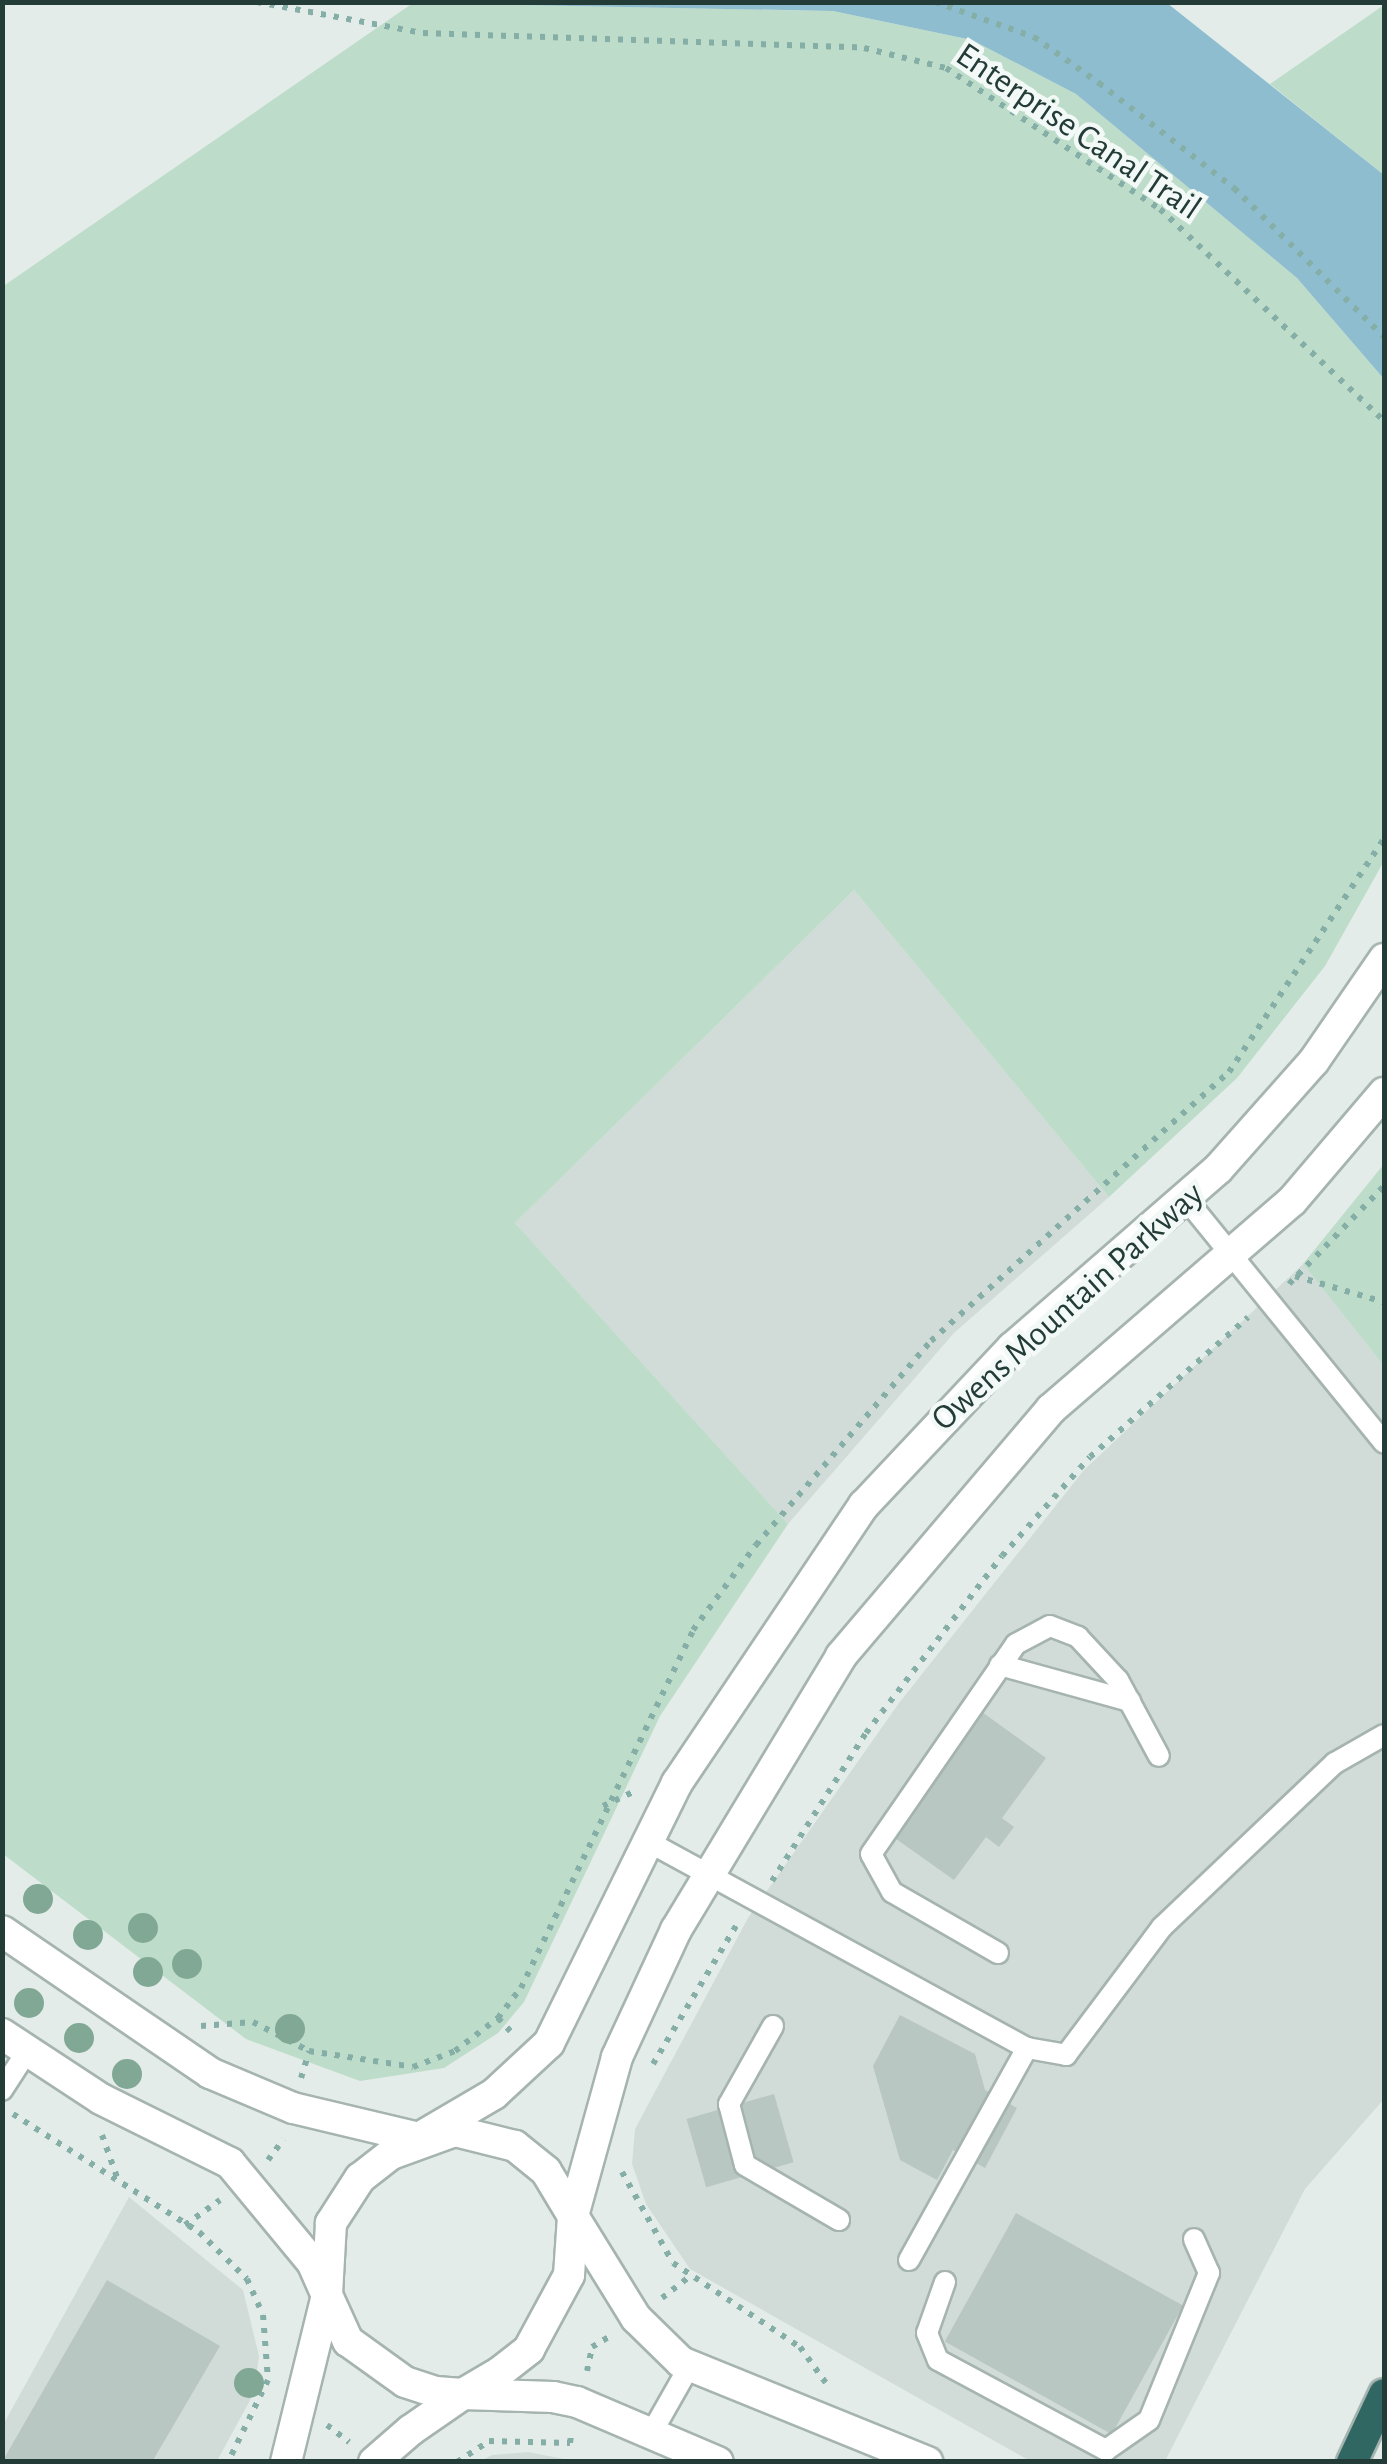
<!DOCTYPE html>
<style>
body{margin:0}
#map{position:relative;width:1387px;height:2464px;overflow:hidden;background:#e3ece9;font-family:"Alegreya Sans",sans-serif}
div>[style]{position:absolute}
.built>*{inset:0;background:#d1dcd8}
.green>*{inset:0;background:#bddcc9}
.water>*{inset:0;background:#8dbdce}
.building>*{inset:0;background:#b8c7c2;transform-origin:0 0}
.path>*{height:6px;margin-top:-3px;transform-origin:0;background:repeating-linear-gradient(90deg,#85aea6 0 5px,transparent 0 13px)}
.roads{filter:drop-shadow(2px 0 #a6b4b0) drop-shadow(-2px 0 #a6b4b0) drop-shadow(0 2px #a6b4b0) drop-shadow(0 -2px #a6b4b0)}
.lane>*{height:20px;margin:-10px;padding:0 10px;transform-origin:10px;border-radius:10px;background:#fff}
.street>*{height:30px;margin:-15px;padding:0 15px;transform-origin:15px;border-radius:15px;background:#fff}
.secondary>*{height:30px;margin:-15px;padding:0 15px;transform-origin:15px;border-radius:15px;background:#fff}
.highway>*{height:30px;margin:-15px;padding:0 15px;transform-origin:15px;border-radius:15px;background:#306762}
.trees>*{width:30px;height:30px;margin:-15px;border-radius:50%;background:#80a895}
span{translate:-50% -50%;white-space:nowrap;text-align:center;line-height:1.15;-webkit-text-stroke:9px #f3f9f6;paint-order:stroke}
.street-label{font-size:35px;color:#233c38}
.frame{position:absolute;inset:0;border:5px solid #233c38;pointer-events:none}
</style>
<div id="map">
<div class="built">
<i style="clip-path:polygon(854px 890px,1109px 1197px,954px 1333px,788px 1524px,515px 1223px)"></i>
<i style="clip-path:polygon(1303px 1264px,1384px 1366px,1384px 2099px,1305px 2189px,1165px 2461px,1030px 2461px,690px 2269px,646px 2204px,632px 2164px,635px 2129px,748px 1918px,899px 1703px,1084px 1470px)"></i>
<i style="clip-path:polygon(129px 2197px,243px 2290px,259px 2356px,254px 2393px,217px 2461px,3px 2462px,3px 2425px)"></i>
<i style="clip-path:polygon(528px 2452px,574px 2461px,481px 2461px,492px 2455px)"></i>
</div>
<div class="green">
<i style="clip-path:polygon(413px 3px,833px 11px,972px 40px,1076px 94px,1297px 278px,1384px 379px,1384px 861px,1325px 966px,1237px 1078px,1109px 1197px,854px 890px,515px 1223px,788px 1524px,660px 1716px,524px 2002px,498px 2033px,444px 2068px,360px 2081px,246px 2039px,3px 1854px,2px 287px)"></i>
<i style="clip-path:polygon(1384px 5px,1384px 175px,1270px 84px)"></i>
<i style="clip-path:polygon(1384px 1164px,1384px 1366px,1303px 1264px)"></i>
</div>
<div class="water">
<i style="clip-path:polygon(425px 3px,1167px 3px,1384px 175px,1384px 379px,1297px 278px,1076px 94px,972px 40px,833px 11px)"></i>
</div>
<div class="building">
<i style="clip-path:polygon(982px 1712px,1046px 1758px,1002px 1818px,1014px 1827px,999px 1847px,986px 1837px,954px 1880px,892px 1836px)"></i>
<i style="clip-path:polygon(900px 2015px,975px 2054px,985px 2090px,1017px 2108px,985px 2168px,953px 2150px,937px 2180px,900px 2160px,873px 2066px)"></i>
<i style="left:774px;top:2094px;width:71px;height:91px;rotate:74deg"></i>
<i style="left:1016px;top:2213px;width:191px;height:147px;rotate:29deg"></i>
<i style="clip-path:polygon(107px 2280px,220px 2346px,152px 2462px,2px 2462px)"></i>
</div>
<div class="path">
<i style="left:257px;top:2px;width:169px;rotate:10.6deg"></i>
<i style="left:423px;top:33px;width:441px;rotate:1.9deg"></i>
<i style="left:864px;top:48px;width:84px;rotate:13.7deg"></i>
<i style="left:946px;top:68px;width:256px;rotate:33.4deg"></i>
<i style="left:1160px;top:209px;width:308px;rotate:43.4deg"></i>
<i style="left:935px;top:2px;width:105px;rotate:19.5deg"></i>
<i style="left:1034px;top:37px;width:80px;rotate:35.3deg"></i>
<i style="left:1099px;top:83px;width:171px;rotate:37.9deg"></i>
<i style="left:1234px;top:188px;width:211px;rotate:44.8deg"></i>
<i style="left:1295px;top:1276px;width:93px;rotate:16.3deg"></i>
<i style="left:1289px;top:1284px;width:136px;rotate:-45.9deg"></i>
<i style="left:603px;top:1806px;width:35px;rotate:-25deg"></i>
<i style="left:772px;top:1881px;width:175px;rotate:-57.6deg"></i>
<i style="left:866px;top:1733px;width:223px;rotate:-52.5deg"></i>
<i style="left:1002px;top:1556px;width:132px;rotate:-48.4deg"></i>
<i style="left:1090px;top:1457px;width:211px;rotate:-41.5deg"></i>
<i style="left:498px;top:2018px;width:23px;rotate:47deg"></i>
<i style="left:201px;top:2026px;width:52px;rotate:-4.4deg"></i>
<i style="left:253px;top:2022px;width:63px;rotate:27.4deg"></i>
<i style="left:309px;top:2051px;width:105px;rotate:8.7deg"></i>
<i style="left:413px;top:2067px;width:45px;rotate:-20.9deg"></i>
<i style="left:455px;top:2051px;width:54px;rotate:-37.5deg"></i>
<i style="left:498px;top:2018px;width:38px;rotate:-53deg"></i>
<i style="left:521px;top:1988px;width:397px;rotate:-64.3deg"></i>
<i style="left:693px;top:1630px;width:106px;rotate:-53.5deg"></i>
<i style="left:756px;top:1545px;width:269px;rotate:-49.4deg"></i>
<i style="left:931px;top:1341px;width:401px;rotate:-42.1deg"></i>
<i style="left:1229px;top:1072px;width:280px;rotate:-56.4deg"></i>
<i style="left:653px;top:2064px;width:167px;rotate:-59deg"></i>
<i style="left:301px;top:2078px;width:28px;rotate:-73deg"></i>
<i style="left:13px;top:2114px;width:220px;rotate:32.4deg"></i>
<i style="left:199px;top:2232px;width:67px;rotate:44.4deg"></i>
<i style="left:247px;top:2279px;width:39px;rotate:66deg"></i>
<i style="left:263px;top:2315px;width:65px;rotate:85.6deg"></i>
<i style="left:268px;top:2380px;width:91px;rotate:116deg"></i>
<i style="left:102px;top:2135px;width:48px;rotate:70.4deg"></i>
<i style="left:268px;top:2160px;width:26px;rotate:-53deg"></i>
<i style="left:622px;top:2172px;width:104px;rotate:60.7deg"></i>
<i style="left:673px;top:2263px;width:152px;rotate:33.5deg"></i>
<i style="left:800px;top:2347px;width:44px;rotate:54.2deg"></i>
<i style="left:185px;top:2225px;width:43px;rotate:-35.5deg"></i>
<i style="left:662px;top:2298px;width:34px;rotate:-38deg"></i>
<i style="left:587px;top:2371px;width:25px;rotate:-78deg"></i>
<i style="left:592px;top:2347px;width:23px;rotate:-31deg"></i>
<i style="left:327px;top:2425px;width:28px;rotate:38deg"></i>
<i style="left:457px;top:2462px;width:38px;rotate:-33deg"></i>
<i style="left:489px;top:2441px;width:81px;rotate:1.4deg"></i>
<i style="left:570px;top:2443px;width:7px;rotate:-82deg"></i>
</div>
<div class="roads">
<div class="lane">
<i style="left:1186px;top:1199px;width:314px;rotate:50.9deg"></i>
<i style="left:1000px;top:1665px;width:135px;rotate:15.5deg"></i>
<i style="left:647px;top:1841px;width:433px;rotate:28.6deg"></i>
<i style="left:1027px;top:2048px;width:40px;rotate:10deg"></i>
<i style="left:1066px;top:2055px;width:160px;rotate:-53.1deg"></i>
<i style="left:1162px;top:1927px;width:238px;rotate:-43.5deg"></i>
<i style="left:1335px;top:1763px;width:56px;rotate:-29.7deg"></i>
<i style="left:998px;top:1953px;width:122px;rotate:-150.1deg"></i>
<i style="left:892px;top:1892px;width:43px;rotate:-118.9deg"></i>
<i style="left:871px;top:1854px;width:255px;rotate:-55.4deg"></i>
<i style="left:1016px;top:1644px;width:38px;rotate:-28deg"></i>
<i style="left:1050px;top:1626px;width:30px;rotate:21deg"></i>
<i style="left:1078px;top:1637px;width:59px;rotate:47.1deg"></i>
<i style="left:1118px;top:1680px;width:86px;rotate:61.7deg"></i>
<i style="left:773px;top:2026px;width:90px;rotate:119.4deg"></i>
<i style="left:729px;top:2104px;width:63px;rotate:75.3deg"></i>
<i style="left:745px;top:2165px;width:109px;rotate:30.3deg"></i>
<i style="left:2px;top:2090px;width:44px;rotate:-57deg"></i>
<i style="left:909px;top:2260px;width:243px;rotate:-60.9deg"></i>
<i style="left:945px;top:2282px;width:54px;rotate:109.4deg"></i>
<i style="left:927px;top:2333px;width:29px;rotate:68deg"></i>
<i style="left:938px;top:2360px;width:191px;rotate:28.2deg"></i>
<i style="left:1106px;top:2450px;width:52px;rotate:-34.9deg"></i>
<i style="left:1149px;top:2420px;width:159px;rotate:-67.8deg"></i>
<i style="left:1209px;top:2273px;width:37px;rotate:-114deg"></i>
<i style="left:652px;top:2432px;width:75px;rotate:-60.4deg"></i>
</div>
<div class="street">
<i style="left:419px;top:2138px;width:87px;rotate:-30.4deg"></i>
<i style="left:494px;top:2094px;width:75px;rotate:-42.8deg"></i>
<i style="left:549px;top:2043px;width:290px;rotate:-63.8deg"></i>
<i style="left:677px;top:1783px;width:335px;rotate:-56.1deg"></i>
<i style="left:864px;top:1505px;width:216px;rotate:-46.7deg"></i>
<i style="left:1012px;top:1348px;width:273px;rotate:-41deg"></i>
<i style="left:1218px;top:1169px;width:144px;rotate:-48.4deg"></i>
<i style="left:1314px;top:1061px;width:124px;rotate:-55.5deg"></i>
<i style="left:573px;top:2216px;width:165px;rotate:-74.5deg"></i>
<i style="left:617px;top:2057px;width:140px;rotate:-65.1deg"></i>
<i style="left:676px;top:1930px;width:320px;rotate:-58.9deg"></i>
<i style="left:841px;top:1656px;width:324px;rotate:-49.6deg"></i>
<i style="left:1051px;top:1409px;width:318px;rotate:-40.8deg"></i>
<i style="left:1292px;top:1201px;width:142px;rotate:-49.6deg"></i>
</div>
<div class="secondary">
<i style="left:2px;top:1931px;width:252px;rotate:34.3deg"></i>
<i style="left:210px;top:2073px;width:90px;rotate:22.9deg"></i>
<i style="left:293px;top:2108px;width:130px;rotate:13.4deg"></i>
<i style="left:2px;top:2034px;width:118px;rotate:33.3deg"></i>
<i style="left:101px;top:2099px;width:144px;rotate:26.4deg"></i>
<i style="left:230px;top:2163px;width:129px;rotate:50.4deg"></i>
<i style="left:312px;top:2262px;width:36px;rotate:66deg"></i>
<i style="left:327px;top:2295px;width:172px;rotate:103.8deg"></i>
<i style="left:573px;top:2216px;width:120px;rotate:58.3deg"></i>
<i style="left:636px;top:2318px;width:63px;rotate:44.4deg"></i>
<i style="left:681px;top:2362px;width:266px;rotate:22.1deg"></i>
<i style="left:374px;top:2462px;width:49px;rotate:-40.9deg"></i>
<i style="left:411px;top:2430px;width:63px;rotate:-34.7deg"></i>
<i style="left:463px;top:2394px;width:43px;rotate:-30.7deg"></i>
<i style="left:500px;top:2372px;width:37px;rotate:-38deg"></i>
<i style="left:529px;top:2349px;width:84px;rotate:-61.6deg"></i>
<i style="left:569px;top:2275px;width:59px;rotate:-86.1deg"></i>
<i style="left:573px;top:2216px;width:52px;rotate:-121deg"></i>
<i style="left:546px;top:2171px;width:40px;rotate:-141deg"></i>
<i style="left:515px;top:2146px;width:62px;rotate:-166deg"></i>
<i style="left:455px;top:2131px;width:68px;rotate:160.2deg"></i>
<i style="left:391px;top:2154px;width:39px;rotate:142deg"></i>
<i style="left:360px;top:2178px;width:54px;rotate:122.8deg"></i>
<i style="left:331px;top:2223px;width:72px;rotate:93.2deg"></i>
<i style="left:327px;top:2295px;width:51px;rotate:65.5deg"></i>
<i style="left:348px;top:2341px;width:70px;rotate:35.7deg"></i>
<i style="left:405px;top:2382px;width:33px;rotate:18deg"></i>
<i style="left:436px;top:2392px;width:27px;rotate:4deg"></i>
<i style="left:463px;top:2394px;width:90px;rotate:1.9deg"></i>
<i style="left:553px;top:2397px;width:25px;rotate:12deg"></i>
<i style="left:577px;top:2402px;width:153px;rotate:23.1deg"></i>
</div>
<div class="highway">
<i style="left:1352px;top:2462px;width:75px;rotate:-64.8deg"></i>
</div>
</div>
<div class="trees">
<i style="left:38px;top:1899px"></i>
<i style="left:143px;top:1928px"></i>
<i style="left:88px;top:1935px"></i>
<i style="left:187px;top:1964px"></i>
<i style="left:148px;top:1972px"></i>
<i style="left:29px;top:2003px"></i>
<i style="left:290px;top:2029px"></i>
<i style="left:79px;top:2038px"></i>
<i style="left:127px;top:2074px"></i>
<i style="left:249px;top:2383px"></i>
</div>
<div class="street-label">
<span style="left:1078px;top:132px;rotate:34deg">Enterprise Canal Trail</span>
<span style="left:1068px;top:1307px;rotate:-42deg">Owens Mountain Parkway</span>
</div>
<div class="frame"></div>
</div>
